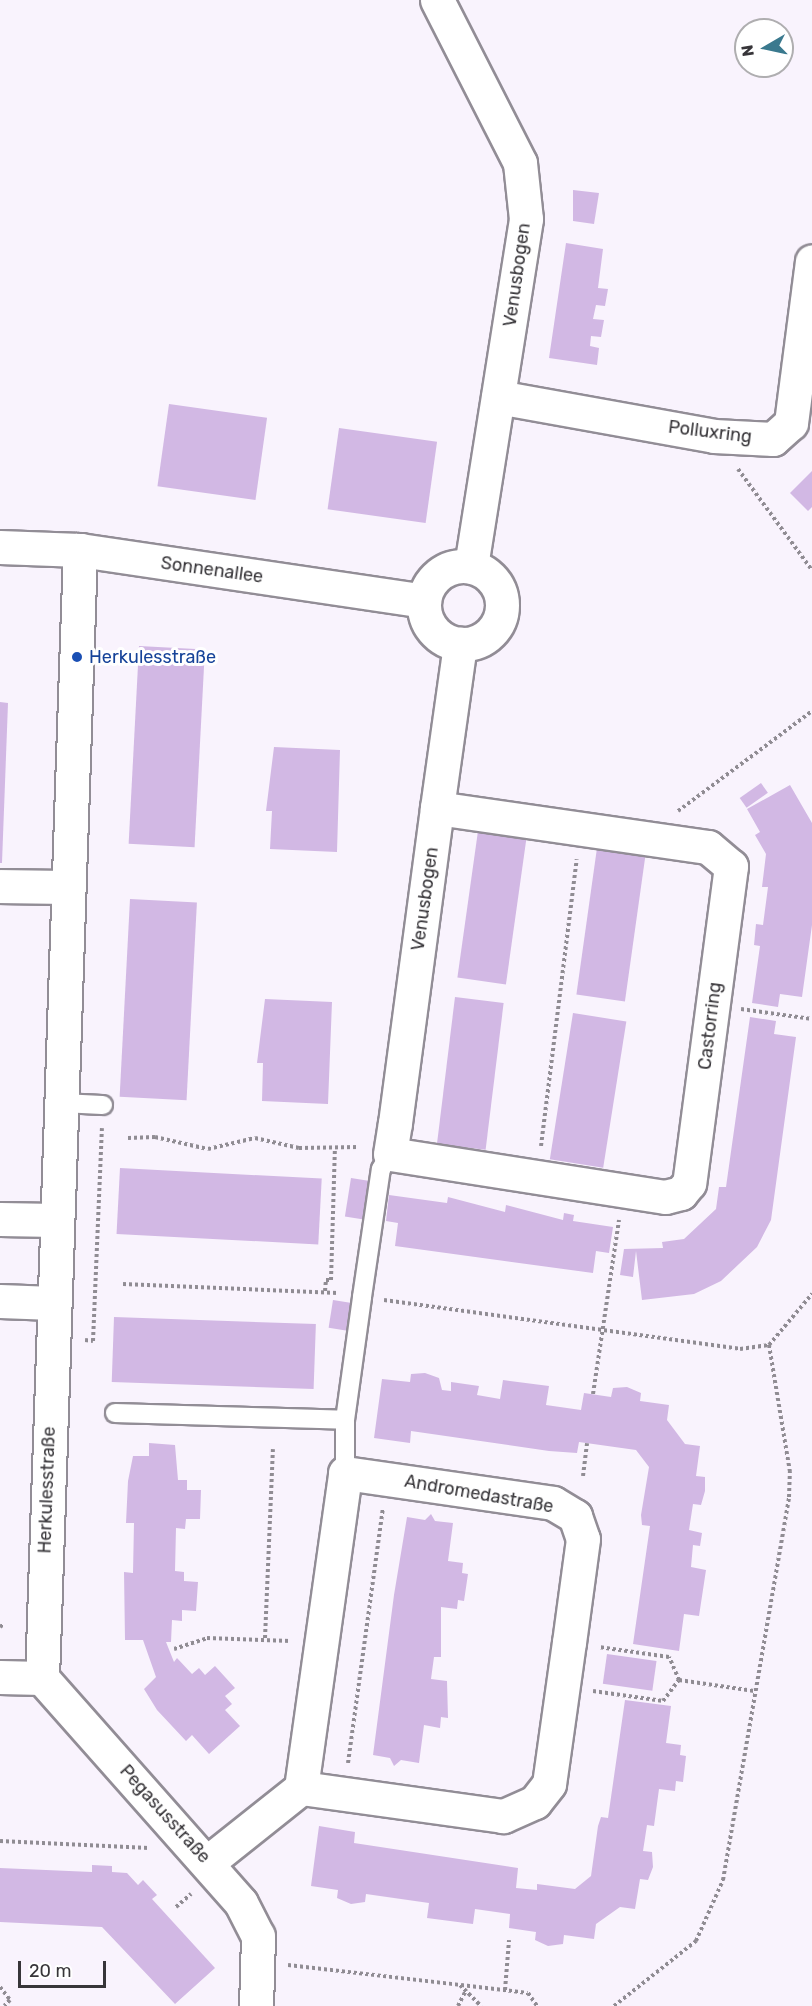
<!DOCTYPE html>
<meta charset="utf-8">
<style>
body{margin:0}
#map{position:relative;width:812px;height:2006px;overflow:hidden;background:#f9f3fd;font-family:Rubik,sans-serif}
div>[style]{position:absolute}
.building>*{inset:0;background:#d2b8e4;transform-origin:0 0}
.path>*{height:4px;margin-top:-2px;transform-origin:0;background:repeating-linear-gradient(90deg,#908c93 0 3px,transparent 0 6px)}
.roads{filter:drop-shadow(2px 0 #928d96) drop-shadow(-2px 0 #928d96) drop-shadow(0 2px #928d96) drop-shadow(0 -2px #928d96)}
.lane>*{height:18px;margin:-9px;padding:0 9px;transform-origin:9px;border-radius:9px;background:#fff}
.street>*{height:33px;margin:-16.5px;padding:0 16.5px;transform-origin:16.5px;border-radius:16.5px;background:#fff}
.street>.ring{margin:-16.5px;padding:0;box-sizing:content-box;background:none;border:33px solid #fff;border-radius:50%}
.dots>*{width:16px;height:16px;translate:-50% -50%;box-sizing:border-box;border:3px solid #fff;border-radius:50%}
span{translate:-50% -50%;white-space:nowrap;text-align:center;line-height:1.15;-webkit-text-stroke:6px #fff;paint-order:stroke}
.street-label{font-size:18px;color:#373539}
.transit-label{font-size:18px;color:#164399}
.left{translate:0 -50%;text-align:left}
.north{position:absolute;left:734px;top:18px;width:60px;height:60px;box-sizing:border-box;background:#fff;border:2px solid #afaeb0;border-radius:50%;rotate:261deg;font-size:16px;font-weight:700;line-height:24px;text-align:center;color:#373539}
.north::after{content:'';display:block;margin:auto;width:21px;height:27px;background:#3a798e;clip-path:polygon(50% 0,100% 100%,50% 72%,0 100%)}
.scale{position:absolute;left:18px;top:1961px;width:88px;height:27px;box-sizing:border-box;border:3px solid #373539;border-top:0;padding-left:8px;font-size:18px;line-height:21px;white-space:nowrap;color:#373539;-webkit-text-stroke:4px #fff;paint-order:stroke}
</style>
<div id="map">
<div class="building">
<i style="clip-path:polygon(573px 190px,599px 193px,594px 224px,573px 221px)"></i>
<i style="clip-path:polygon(566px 243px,603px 249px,598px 288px,608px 289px,605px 306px,596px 305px,593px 319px,604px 320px,601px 337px,591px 336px,590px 346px,599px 348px,597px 365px,549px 358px)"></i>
<i style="left:169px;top:404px;width:99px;height:83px;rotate:8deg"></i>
<i style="left:339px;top:428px;width:99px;height:82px;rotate:8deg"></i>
<i style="clip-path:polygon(812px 471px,812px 507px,808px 511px,790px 493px)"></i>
<i style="left:139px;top:646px;width:66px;height:198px;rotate:3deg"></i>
<i style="clip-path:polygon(0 702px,8px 703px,2px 863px,0 863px)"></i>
<i style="clip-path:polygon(274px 747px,340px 750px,337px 852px,270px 849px,272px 811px,266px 811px)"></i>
<i style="left:761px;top:783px;width:12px;height:26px;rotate:55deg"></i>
<i style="clip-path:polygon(790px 785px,812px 823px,812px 925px,802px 997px,780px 994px,778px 1007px,752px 1003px,760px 946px,754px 945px,756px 924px,763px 925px,768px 887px,762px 887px,766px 854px,755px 835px,760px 832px,747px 809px)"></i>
<i style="left:478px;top:831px;width:49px;height:148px;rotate:8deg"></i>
<i style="left:597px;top:848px;width:49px;height:148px;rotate:8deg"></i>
<i style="left:130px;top:899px;width:67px;height:198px;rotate:3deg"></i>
<i style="left:455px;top:997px;width:49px;height:148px;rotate:7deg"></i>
<i style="clip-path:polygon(265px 999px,332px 1002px,328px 1104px,262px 1101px,263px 1063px,257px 1063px)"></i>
<i style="left:573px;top:1013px;width:54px;height:148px;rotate:9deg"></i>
<i style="clip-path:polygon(750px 1017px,776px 1021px,774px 1034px,796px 1037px,771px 1220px,757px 1247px,721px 1281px,694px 1294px,642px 1300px,636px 1251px,633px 1277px,620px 1275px,624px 1249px,663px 1248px,662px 1242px,684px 1239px,716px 1209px,719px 1187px,726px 1187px)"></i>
<i style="left:120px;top:1168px;width:202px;height:66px;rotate:3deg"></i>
<i style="left:351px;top:1178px;width:19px;height:39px;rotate:9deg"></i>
<i style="clip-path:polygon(389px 1195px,447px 1203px,448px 1197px,505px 1212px,506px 1205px,563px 1220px,564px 1213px,574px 1215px,573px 1221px,613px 1227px,609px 1253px,596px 1251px,593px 1273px,395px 1246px,398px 1223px,386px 1221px)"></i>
<i style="left:333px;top:1300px;width:19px;height:28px;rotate:9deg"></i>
<i style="left:114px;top:1317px;width:202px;height:65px;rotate:2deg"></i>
<i style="clip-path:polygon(425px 1373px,439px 1378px,442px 1390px,451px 1391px,451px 1382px,479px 1386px,477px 1395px,500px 1399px,503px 1380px,549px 1386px,546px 1405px,581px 1410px,584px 1393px,611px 1397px,613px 1388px,627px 1387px,641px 1393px,640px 1401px,669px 1405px,667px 1420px,685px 1444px,700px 1446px,696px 1476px,705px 1477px,705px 1491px,701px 1505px,693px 1504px,689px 1530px,702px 1533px,700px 1546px,693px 1545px,691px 1567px,706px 1570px,699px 1616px,684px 1614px,679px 1651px,633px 1644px,650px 1526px,642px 1525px,641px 1515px,649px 1467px,636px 1450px,579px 1442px,577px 1453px,549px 1451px,411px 1431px,410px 1443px,374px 1438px,382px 1379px,410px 1382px,411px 1374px)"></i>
<i style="clip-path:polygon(149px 1443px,175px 1445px,178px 1480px,187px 1480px,187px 1490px,201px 1490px,200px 1519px,186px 1519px,185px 1529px,176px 1528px,175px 1571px,184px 1572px,184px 1581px,198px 1582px,196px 1611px,182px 1610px,182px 1621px,172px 1620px,171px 1642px,166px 1642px,174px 1662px,177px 1658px,192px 1674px,199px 1668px,205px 1675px,215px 1666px,235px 1688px,225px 1696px,232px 1704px,225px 1710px,240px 1726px,209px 1754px,192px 1735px,186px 1741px,157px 1710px,144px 1689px,156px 1677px,143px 1640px,125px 1640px,124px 1572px,133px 1573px,134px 1523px,126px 1523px,128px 1481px,133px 1456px,149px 1456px)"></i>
<i style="clip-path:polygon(431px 1514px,435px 1521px,453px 1523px,448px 1561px,463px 1563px,462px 1573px,468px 1574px,464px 1601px,458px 1600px,457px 1609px,441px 1607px,441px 1657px,434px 1657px,431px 1679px,447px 1681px,448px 1718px,441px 1717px,440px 1728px,424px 1725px,419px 1763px,401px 1760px,394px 1766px,390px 1758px,373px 1755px,394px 1595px,407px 1517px,425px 1520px)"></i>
<i style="left:607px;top:1654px;width:50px;height:30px;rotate:8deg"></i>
<i style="clip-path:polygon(625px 1700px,671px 1706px,666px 1743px,681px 1745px,680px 1755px,686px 1756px,683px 1782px,676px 1781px,675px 1791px,659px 1789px,654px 1826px,647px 1825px,643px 1851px,652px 1852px,653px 1867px,648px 1880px,640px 1879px,635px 1909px,620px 1907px,596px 1924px,594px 1939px,564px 1935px,563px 1944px,548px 1946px,535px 1940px,536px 1932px,509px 1928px,510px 1914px,475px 1909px,473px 1924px,427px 1918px,429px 1903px,366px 1894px,365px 1902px,351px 1904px,337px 1898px,338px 1890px,311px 1886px,319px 1826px,355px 1832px,354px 1843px,518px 1868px,516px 1888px,537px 1890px,537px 1884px,575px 1889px,591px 1876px,598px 1826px,601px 1817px,608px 1818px)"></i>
<i style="clip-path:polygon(92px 1865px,112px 1866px,112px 1872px,127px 1873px,138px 1885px,143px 1880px,157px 1895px,152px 1899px,215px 1968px,175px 2004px,102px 1927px,0 1922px,0 1868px,92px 1872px)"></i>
</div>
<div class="path">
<i style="left:738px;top:469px;width:125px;rotate:53.8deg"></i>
<i style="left:678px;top:811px;width:167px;rotate:-36.7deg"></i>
<i style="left:741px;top:1009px;width:72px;rotate:8deg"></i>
<i style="left:128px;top:1138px;width:27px;rotate:-2deg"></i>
<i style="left:155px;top:1137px;width:54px;rotate:12.8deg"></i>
<i style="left:208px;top:1149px;width:48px;rotate:-13.2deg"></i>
<i style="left:255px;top:1138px;width:45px;rotate:12.8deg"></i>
<i style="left:299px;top:1148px;width:60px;rotate:-1deg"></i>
<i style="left:541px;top:1146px;width:289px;rotate:-82.9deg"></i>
<i style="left:123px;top:1284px;width:215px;rotate:2.4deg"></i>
<i style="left:325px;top:1291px;width:11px;rotate:-85deg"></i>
<i style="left:326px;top:1280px;width:5px"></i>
<i style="left:331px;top:1280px;width:131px;rotate:-88.3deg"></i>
<i style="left:384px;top:1300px;width:359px;rotate:7.8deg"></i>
<i style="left:740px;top:1349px;width:29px;rotate:-8deg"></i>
<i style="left:769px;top:1345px;width:67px;rotate:-49.9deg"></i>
<i style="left:85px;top:1340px;width:8px;rotate:7deg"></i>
<i style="left:93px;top:1341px;width:213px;rotate:-87.6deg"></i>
<i style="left:593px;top:1394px;width:176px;rotate:-81.5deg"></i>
<i style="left:583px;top:1476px;width:33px;rotate:-83deg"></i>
<i style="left:0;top:1627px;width:5px;rotate:-37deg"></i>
<i style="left:265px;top:1638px;width:189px;rotate:-87.6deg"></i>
<i style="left:174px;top:1649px;width:35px;rotate:-18deg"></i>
<i style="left:207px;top:1638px;width:84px;rotate:2deg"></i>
<i style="left:679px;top:1680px;width:76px;rotate:8.3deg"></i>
<i style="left:593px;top:1691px;width:71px;rotate:8.1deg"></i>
<i style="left:663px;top:1701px;width:26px;rotate:-53deg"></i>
<i style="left:679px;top:1680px;width:25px;rotate:-113deg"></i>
<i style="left:669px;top:1657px;width:71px;rotate:-171.9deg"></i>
<i style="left:348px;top:1763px;width:256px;rotate:-82.2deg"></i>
<i style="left:0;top:1841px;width:149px;rotate:2.7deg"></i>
<i style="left:176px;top:1907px;width:20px;rotate:-41deg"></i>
<i style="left:288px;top:1965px;width:173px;rotate:6.6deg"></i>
<i style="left:460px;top:1985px;width:30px;rotate:45deg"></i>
<i style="left:461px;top:1985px;width:67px;rotate:6.8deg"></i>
<i style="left:528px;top:1993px;width:16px;rotate:55deg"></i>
<i style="left:0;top:1987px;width:16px;rotate:52deg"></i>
<i style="left:10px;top:2000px;width:8px;rotate:135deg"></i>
<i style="left:505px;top:1990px;width:50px;rotate:-85.4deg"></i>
<i style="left:458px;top:2006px;width:18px;rotate:-63deg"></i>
<i style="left:614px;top:2006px;width:105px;rotate:-38.4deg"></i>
<i style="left:696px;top:1941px;width:67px;rotate:-66.1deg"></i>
<i style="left:723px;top:1880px;width:389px;rotate:-80.2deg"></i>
<i style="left:789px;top:1497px;width:25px;rotate:-88deg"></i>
<i style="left:790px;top:1472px;width:129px;rotate:-99.4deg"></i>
</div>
<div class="roads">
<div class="lane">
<i style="left:61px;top:1103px;width:42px;rotate:2.7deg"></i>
<i style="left:115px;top:1413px;width:230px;rotate:1.7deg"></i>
<i style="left:345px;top:1473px;width:53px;rotate:-90deg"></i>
<i style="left:345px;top:1420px;width:124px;rotate:-82.1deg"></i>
<i style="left:362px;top:1297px;width:129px;rotate:-81.6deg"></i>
<i style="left:381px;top:1169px;width:17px;rotate:-59deg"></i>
</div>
<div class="street">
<i style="left:437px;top:0;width:183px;rotate:63deg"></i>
<i style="left:520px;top:163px;width:56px;rotate:83.9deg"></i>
<i style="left:526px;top:219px;width:352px;rotate:99deg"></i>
<i style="left:498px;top:397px;width:219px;rotate:10.2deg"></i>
<i style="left:714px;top:436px;width:59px;rotate:2.9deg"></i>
<i style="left:773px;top:439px;width:24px;rotate:-42deg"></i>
<i style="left:791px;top:423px;width:163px;rotate:-82.6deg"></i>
<i style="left:0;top:547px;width:80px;rotate:2.1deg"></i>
<i style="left:80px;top:550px;width:348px;rotate:8.4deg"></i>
<i class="ring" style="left:424px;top:566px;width:45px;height:45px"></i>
<i style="left:437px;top:808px;width:274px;rotate:8.2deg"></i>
<i style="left:708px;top:847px;width:30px;rotate:40deg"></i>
<i style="left:731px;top:866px;width:320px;rotate:97.5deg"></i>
<i style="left:689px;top:1183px;width:13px;rotate:129deg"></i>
<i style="left:681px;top:1193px;width:16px;rotate:166deg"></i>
<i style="left:665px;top:1197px;width:278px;rotate:-171.1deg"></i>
<i style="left:390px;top:1154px;width:31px;rotate:-81deg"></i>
<i style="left:395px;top:1123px;width:318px;rotate:-82.4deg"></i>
<i style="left:437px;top:808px;width:166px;rotate:-82deg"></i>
<i style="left:0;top:886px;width:67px;rotate:0.9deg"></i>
<i style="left:0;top:1219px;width:56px;rotate:1deg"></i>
<i style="left:0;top:1301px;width:53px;rotate:2.2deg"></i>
<i style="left:0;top:1677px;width:42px;rotate:1.4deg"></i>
<i style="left:42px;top:1678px;width:300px;rotate:48.5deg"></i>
<i style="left:241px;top:1903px;width:37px;rotate:63deg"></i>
<i style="left:258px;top:1936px;width:70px;rotate:91.6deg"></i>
<i style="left:42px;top:1678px;width:1129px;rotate:-88.07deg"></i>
<i style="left:208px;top:1862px;width:119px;rotate:-38.5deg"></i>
<i style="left:301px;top:1788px;width:318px;rotate:-82deg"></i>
<i style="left:345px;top:1473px;width:210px;rotate:8.2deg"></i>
<i style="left:553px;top:1503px;width:26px;rotate:31deg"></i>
<i style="left:575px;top:1516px;width:24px;rotate:71deg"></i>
<i style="left:583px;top:1539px;width:104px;rotate:97.7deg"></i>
<i style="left:569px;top:1642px;width:143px;rotate:98deg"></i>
<i style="left:549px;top:1784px;width:23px;rotate:128deg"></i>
<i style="left:535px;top:1802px;width:35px;rotate:156deg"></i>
<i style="left:503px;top:1816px;width:204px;rotate:-172.1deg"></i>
</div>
</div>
<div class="dots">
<i style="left:77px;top:657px;background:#1a4fb4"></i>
</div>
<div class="street-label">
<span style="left:517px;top:275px;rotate:-82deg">Venusbogen</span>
<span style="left:710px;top:432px;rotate:7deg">Polluxring</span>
<span style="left:212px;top:570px;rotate:8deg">Sonnenallee</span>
<span style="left:425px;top:899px;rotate:-82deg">Venusbogen</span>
<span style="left:710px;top:1026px;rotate:-83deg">Castorring</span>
<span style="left:47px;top:1490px;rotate:-88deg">Herkulesstraße</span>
<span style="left:479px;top:1494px;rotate:10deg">Andromedastraße</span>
<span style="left:165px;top:1814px;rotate:48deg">Pegasusstraße</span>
</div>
<div class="transit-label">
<span class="left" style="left:89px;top:657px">Herkulesstraße</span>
</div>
<div class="north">N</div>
<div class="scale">20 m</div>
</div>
